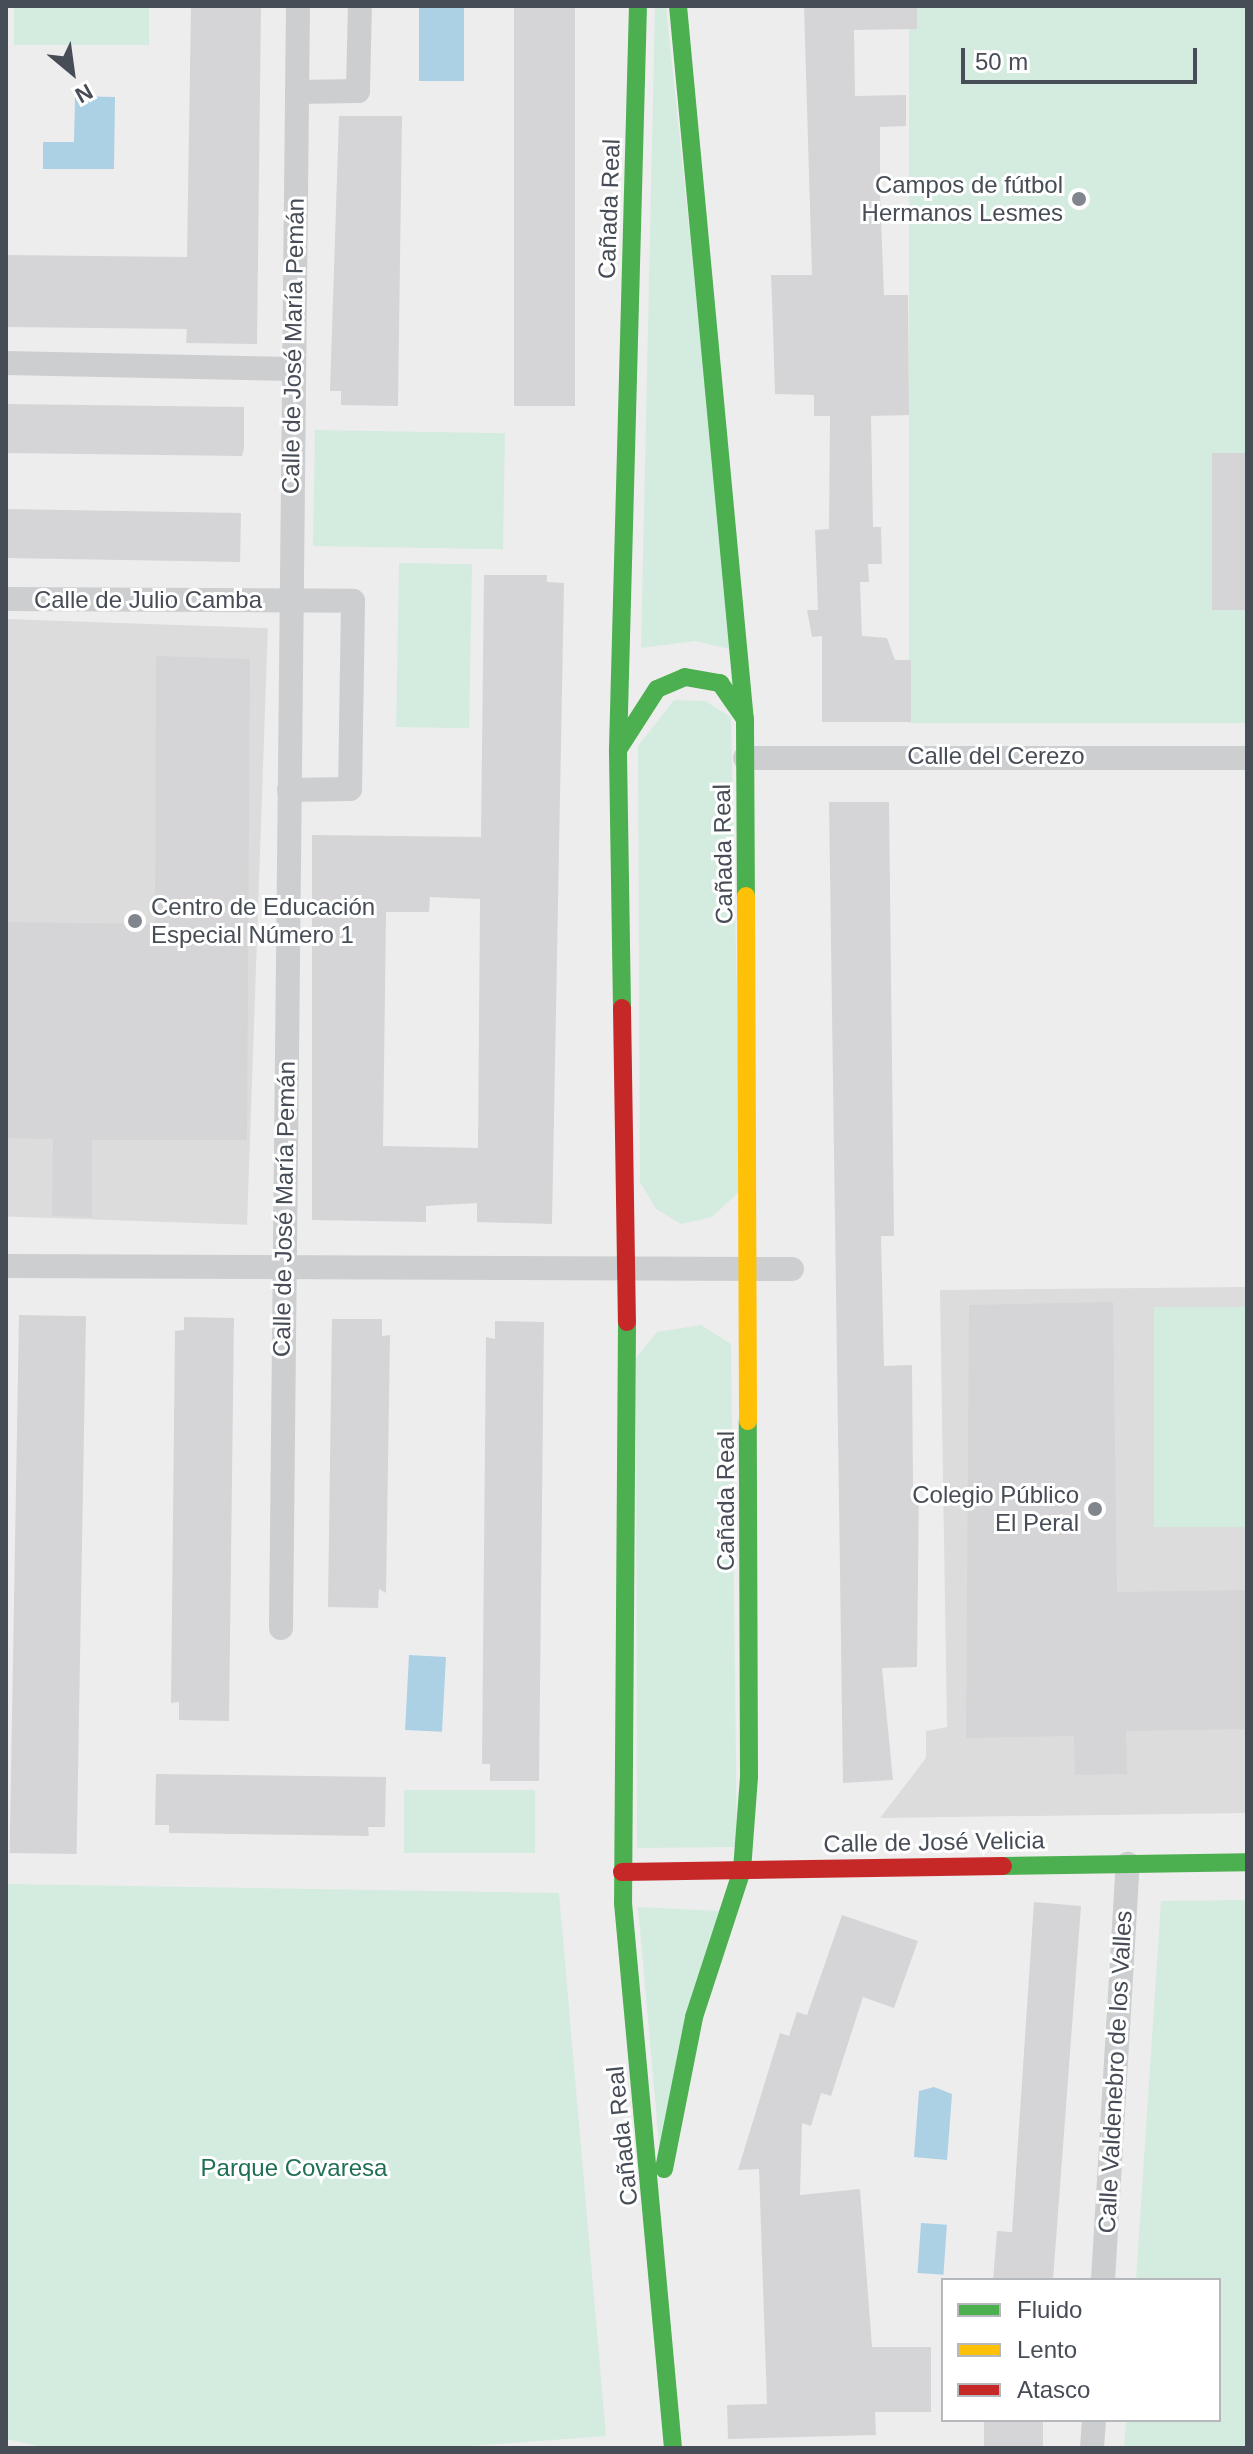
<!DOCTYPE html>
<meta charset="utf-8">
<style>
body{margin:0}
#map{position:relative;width:1253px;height:2454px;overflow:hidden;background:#eeeded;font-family:Arial,sans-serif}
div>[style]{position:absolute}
.education>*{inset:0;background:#dcdcdc;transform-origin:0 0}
.green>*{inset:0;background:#d4ebdf;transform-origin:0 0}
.water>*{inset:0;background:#acd1e5;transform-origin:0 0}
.building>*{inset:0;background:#d5d5d7;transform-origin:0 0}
.street>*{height:24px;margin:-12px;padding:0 12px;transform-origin:12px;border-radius:12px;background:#ccced0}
.fast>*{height:18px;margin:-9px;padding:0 9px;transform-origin:9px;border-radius:9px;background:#4caf50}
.slow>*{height:18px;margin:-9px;padding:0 9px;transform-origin:9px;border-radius:9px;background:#ffc107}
.jam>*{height:18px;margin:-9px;padding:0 9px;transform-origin:9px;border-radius:9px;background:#c62828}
.dots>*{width:22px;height:22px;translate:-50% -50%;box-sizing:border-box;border:4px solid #fff;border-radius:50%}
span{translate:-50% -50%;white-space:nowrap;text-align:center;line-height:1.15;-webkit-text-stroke:6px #fff;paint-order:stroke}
.poi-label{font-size:24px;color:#474d57}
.right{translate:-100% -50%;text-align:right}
.left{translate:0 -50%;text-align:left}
.street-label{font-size:24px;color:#474d57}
.park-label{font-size:24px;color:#206f53}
.frame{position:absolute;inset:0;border:8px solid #474d57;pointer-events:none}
.legend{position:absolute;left:941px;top:2278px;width:280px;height:144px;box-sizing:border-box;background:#fff;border:2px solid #b5b8bc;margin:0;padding:10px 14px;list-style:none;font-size:24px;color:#474d57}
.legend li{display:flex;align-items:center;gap:16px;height:40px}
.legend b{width:40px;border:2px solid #b5b8bc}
.north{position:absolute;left:32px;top:32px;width:80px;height:80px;-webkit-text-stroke:6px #fff;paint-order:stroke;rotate:151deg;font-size:22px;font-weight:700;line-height:32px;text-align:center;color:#474d57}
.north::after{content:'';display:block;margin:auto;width:28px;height:36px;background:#474d57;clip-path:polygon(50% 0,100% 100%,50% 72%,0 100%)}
.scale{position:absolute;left:961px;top:48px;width:236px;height:36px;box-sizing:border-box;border:4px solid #474d57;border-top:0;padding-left:10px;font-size:24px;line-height:28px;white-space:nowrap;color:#474d57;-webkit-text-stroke:6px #fff;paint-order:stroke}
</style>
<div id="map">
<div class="education">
<i style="left:6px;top:619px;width:262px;height:597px;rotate:2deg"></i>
<i style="clip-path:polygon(1247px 1287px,1247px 1813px,880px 1818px,926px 1758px,926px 1731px,947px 1727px,940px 1290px)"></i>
</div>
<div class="green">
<i style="left:14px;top:6px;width:135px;height:39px"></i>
<i style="clip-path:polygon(655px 6px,666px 6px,733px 650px,695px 641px,641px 648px)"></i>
<i style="left:909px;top:6px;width:338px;height:717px"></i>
<i style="left:315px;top:430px;width:190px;height:116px;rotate:1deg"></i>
<i style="left:399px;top:563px;width:73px;height:164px;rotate:1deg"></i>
<i style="clip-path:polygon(674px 700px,705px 701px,731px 717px,741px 1190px,712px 1217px,681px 1224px,656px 1209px,640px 1182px,638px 746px)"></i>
<i style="left:1247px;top:1307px;width:220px;height:93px;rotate:90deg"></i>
<i style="clip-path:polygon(701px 1325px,731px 1344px,737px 1847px,637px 1848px,636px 1358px,657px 1332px)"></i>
<i style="left:404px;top:1790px;width:131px;height:63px"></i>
<i style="clip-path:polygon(6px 1884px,559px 1893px,606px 2436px,443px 2448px,47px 2448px,6px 2439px)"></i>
<i style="clip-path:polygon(1247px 1900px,1247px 2448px,1124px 2448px,1126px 2420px,1219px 2420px,1219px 2280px,1136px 2280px,1161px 1901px)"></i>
<i style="clip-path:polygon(638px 1907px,719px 1911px,660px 2155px)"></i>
</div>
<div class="water">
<i style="left:419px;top:6px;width:45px;height:75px"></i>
<i style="clip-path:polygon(75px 96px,115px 97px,114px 169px,43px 169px,43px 142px,74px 142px)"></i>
<i style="left:409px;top:1655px;width:37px;height:75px;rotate:3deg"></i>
<i style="clip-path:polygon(934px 2087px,952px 2094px,947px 2160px,914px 2157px,919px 2091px)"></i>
<i style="left:921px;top:2223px;width:26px;height:50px;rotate:4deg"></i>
</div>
<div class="building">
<i style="clip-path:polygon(191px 6px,261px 6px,257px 344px,186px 343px,187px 329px,6px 327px,6px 255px,187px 257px)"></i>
<i style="left:514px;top:6px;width:61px;height:400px"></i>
<i style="clip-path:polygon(804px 6px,917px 6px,917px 29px,854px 30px,855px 96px,906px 95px,906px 126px,880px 127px,880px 195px,884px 295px,908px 295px,909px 415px,871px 416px,873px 527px,881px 527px,882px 564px,868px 564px,869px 582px,860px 582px,862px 636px,887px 638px,895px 660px,911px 660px,911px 722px,822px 722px,822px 636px,812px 637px,807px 610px,818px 610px,815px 530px,829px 529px,830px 416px,814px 416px,814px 395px,775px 394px,773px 328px,771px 275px,812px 275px)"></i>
<i style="clip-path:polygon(339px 116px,402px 116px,398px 406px,341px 405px,341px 391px,330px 391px)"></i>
<i style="clip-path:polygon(6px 404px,244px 407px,244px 449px,242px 456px,6px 453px)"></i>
<i style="left:1247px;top:453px;width:157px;height:35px;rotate:90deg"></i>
<i style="left:6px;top:509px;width:235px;height:49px;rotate:1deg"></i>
<i style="clip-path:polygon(evenodd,484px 575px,547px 575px,547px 582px,564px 583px,552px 1224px,477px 1222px,477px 1203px,426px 1206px,426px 1222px,312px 1220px,312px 835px,481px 837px,484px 575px,430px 897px,480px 899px,478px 1148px,383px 1146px,386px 912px,429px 912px,430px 897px)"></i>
<i style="clip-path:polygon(156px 656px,250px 659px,247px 1140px,92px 1140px,92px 1217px,52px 1216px,53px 1139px,6px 1138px,6px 922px,155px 924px)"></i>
<i style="clip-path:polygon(829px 802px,889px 802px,894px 1236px,881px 1236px,884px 1366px,912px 1365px,913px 1486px,919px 1486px,917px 1667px,882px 1668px,893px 1780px,843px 1783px)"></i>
<i style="clip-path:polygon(1113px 1302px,1117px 1592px,1247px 1590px,1247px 1729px,1126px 1731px,1127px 1774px,1075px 1775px,1074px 1736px,966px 1738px,969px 1305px)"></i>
<i style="left:19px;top:1315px;width:67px;height:538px;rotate:1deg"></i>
<i style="clip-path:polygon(184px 1317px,234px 1318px,229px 1721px,179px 1720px,179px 1702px,171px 1703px,175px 1331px,184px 1330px)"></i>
<i style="clip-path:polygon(332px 1319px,382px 1319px,382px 1336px,390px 1335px,386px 1593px,379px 1589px,378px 1608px,328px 1607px)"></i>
<i style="clip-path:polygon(495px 1321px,544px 1322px,539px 1781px,490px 1781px,490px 1764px,482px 1764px,486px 1337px,495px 1339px)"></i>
<i style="clip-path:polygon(156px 1774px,386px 1777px,385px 1827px,368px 1827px,369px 1836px,169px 1833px,169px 1825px,155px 1825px)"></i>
<i style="clip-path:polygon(1034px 1902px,1081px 1906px,1053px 2280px,993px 2280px,997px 2231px,1012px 2232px)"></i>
<i style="clip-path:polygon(842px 1915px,918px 1941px,894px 2008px,863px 1997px,831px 2096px,821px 2093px,811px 2126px,802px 2123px,800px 2195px,860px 2189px,872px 2347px,931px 2347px,931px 2412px,875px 2412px,876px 2435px,728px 2439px,727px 2405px,767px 2404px,759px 2169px,738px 2170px,780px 2033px,789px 2036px,797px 2012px,807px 2015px)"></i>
<i style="left:984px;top:2420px;width:59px;height:26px"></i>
</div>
<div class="street">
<i style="left:297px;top:92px;width:61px;rotate:-0.9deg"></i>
<i style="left:358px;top:91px;width:85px;rotate:-88.7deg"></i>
<i style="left:6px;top:363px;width:287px;rotate:1.2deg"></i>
<i style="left:6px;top:599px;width:347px;rotate:0.3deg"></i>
<i style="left:353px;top:601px;width:188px;rotate:90.9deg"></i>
<i style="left:350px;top:789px;width:61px;rotate:179.1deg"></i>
<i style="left:745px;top:758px;width:502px"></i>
<i style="left:6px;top:1266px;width:786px;rotate:0.22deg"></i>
<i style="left:281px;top:1628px;width:1622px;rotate:-89.4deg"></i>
<i style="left:1103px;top:2280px;width:417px;rotate:-86.6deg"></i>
<i style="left:1092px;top:2448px;width:28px;rotate:-86deg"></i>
</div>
<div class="fast">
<i style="left:678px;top:6px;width:718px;rotate:84.65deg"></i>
<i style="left:745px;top:721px;width:175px;rotate:89.7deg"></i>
<i style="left:619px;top:748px;width:70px;rotate:-57.2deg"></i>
<i style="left:657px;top:689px;width:30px;rotate:-23deg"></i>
<i style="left:685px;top:677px;width:36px;rotate:10deg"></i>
<i style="left:720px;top:683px;width:44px;rotate:55.2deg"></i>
<i style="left:622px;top:1008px;width:259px;rotate:-90.9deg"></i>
<i style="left:618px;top:749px;width:743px;rotate:-88.46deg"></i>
<i style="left:627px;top:1322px;width:581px;rotate:90.39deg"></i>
<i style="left:623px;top:1903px;width:547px;rotate:84.76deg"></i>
<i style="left:1003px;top:1866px;width:244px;rotate:-0.9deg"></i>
<i style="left:664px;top:2169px;width:155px;rotate:-78.8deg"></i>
<i style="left:694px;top:2017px;width:155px;rotate:-71.9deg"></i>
<i style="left:742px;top:1870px;width:94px;rotate:-85.7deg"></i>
<i style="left:749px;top:1776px;width:355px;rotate:-90.2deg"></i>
</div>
<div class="slow">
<i style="left:746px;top:896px;width:525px;rotate:89.78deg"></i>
</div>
<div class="jam">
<i style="left:622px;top:1008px;width:314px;rotate:89.1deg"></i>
<i style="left:622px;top:1872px;width:381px;rotate:-0.9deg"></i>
</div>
<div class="dots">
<i style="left:1079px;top:199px;background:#81858c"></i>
<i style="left:135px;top:921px;background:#81858c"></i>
<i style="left:1095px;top:1509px;background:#81858c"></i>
</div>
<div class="poi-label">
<span class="right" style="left:1063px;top:199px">Campos de fútbol<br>Hermanos Lesmes</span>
<span class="left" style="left:151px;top:921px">Centro de Educación<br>Especial Número 1</span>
<span class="right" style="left:1079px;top:1509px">Colegio Público<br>El Peral</span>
</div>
<div class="street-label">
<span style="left:609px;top:209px;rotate:-88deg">Cañada Real</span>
<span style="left:293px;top:346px;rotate:-89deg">Calle de José María Pemán</span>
<span style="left:148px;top:600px">Calle de Julio Camba</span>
<span style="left:996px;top:756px">Calle del Cerezo</span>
<span style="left:723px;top:854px;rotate:-91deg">Cañada Real</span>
<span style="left:284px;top:1209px;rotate:-89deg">Calle de José María Pemán</span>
<span style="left:726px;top:1501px;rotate:-90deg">Cañada Real</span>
<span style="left:934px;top:1842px;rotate:-1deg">Calle de José Velicia</span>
<span style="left:1115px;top:2072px;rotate:-87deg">Calle Valdenebro de los Valles</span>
<span style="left:622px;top:2136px;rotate:-96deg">Cañada Real</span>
</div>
<div class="park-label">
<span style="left:294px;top:2168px">Parque Covaresa</span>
</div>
<div class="frame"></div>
<ul class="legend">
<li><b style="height:10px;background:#4caf50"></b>Fluido</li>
<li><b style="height:10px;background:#ffc107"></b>Lento</li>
<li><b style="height:10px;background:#c62828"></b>Atasco</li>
</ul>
<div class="north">N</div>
<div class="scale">50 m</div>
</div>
